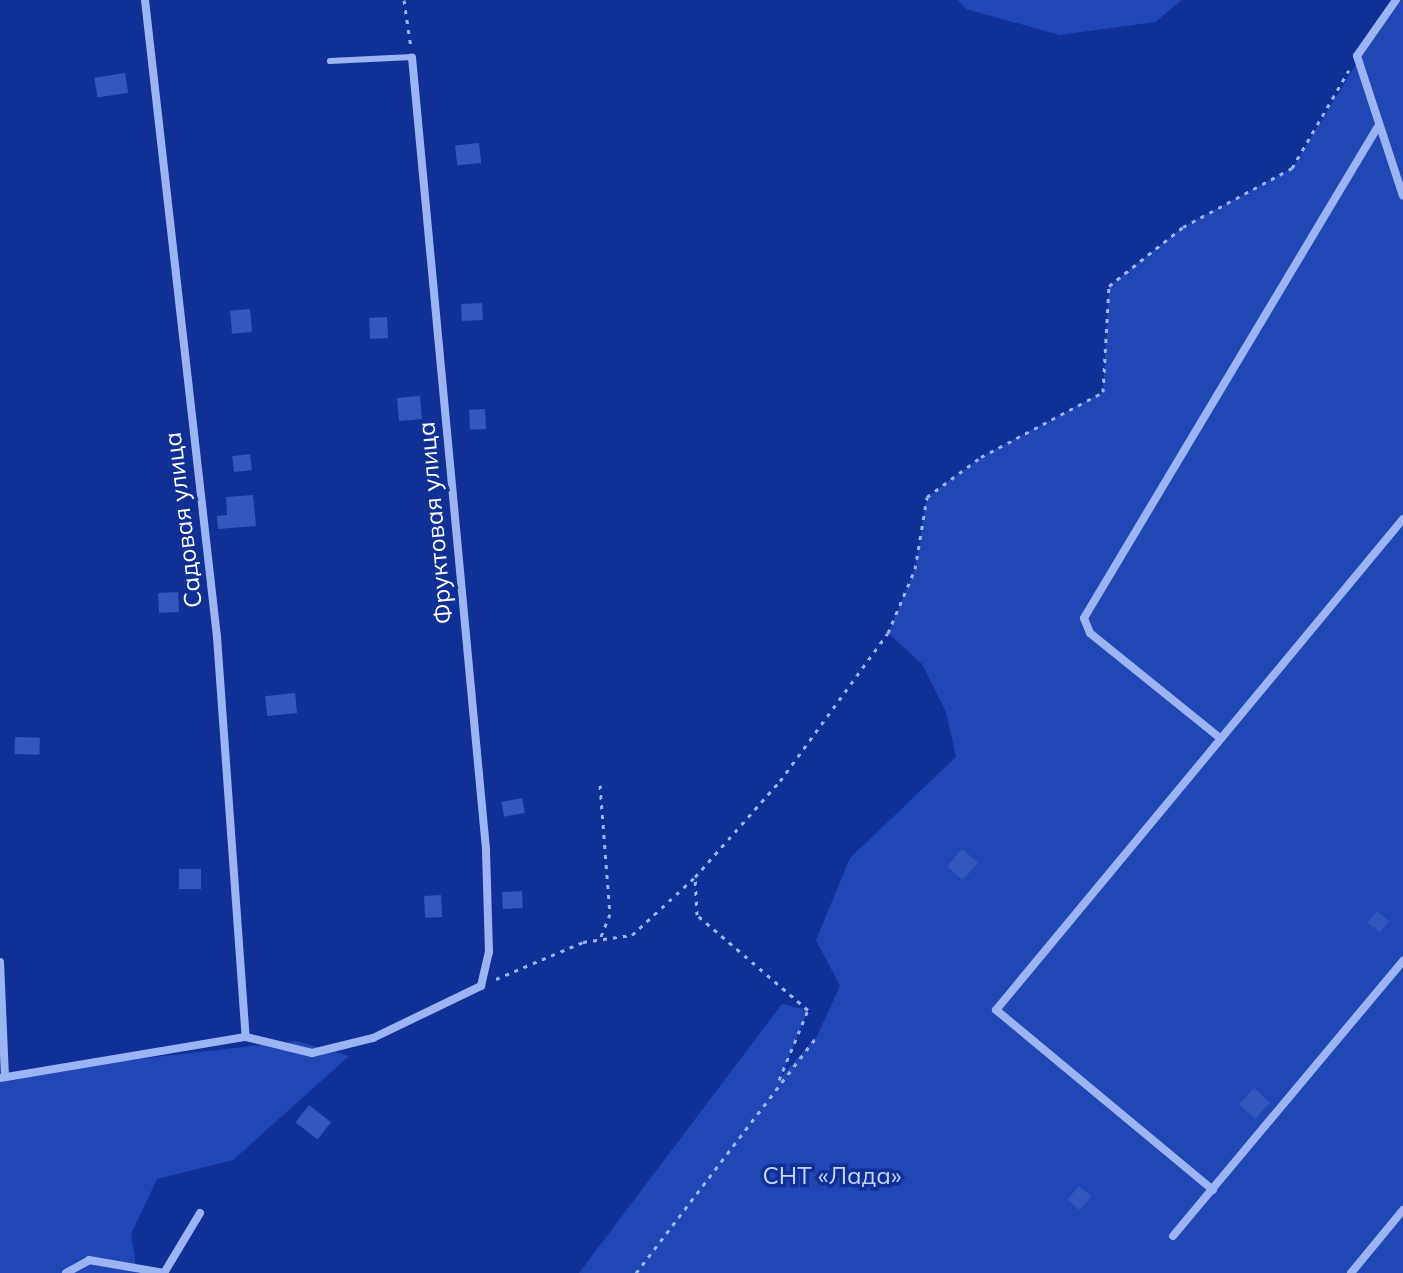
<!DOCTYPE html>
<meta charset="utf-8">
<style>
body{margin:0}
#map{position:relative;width:1403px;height:1273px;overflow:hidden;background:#0f3195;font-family:Mulish,sans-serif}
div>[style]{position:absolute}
.green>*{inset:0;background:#2048b5}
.building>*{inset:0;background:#3358bc;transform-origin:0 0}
.path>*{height:3px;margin-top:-1.5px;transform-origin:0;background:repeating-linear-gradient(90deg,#9db4f4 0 4px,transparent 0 10px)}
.lane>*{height:6px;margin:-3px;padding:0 3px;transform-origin:3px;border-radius:3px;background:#9db4f4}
.street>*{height:8px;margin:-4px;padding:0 4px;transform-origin:4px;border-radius:4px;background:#9db4f4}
span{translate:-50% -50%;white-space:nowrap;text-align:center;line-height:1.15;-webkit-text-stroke:7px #0f3195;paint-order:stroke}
.street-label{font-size:24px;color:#fff}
.park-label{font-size:24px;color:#c5d4fe}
</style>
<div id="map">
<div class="green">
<i style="clip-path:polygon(958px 0,1182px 0,1155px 22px,1060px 35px,966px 9px)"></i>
<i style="clip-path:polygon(1396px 0,1403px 0,1403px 1273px,579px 1273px,782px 1004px,808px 1010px,781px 1077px,817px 1036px,840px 986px,816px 940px,850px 858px,956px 757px,946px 712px,922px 664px,888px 633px,915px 569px,927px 497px,981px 457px,1103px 392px,1109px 286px,1183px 227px,1292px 168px)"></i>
<i style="clip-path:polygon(296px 1041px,349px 1056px,233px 1160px,157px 1179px,131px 1234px,137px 1273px,0 1273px,0 1075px)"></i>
</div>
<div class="building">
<i style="left:125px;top:73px;width:20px;height:31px;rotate:81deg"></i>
<i style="left:479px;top:143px;width:20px;height:24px;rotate:84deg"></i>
<i style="left:482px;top:303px;width:17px;height:21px;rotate:87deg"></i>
<i style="left:250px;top:309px;width:23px;height:20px;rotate:85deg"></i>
<i style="left:387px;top:317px;width:21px;height:18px;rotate:87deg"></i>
<i style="left:420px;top:396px;width:23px;height:23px;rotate:85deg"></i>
<i style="left:485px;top:409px;width:20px;height:16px;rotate:87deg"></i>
<i style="left:250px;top:454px;width:16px;height:18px;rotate:83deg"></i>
<i style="clip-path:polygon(253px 495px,256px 526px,218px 529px,217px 516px,227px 515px,226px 497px)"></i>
<i style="left:178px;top:592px;width:20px;height:20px;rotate:87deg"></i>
<i style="left:295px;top:693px;width:20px;height:30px;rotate:84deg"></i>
<i style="left:15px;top:737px;width:25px;height:17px;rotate:2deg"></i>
<i style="left:522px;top:798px;width:15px;height:21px;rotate:79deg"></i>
<i style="left:962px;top:849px;width:21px;height:23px;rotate:41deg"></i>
<i style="left:179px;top:869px;width:22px;height:20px"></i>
<i style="left:522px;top:891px;width:17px;height:20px;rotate:87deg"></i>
<i style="left:441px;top:895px;width:22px;height:17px;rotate:87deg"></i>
<i style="left:1377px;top:911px;width:16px;height:15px;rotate:40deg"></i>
<i style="left:1254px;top:1088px;width:22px;height:22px;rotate:43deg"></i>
<i style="left:309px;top:1105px;width:28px;height:22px;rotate:38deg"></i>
<i style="left:1079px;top:1186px;width:16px;height:18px;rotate:40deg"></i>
</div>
<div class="path">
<i style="left:404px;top:0;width:49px;rotate:81.7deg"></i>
<i style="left:600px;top:785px;width:129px;rotate:85.6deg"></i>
<i style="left:610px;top:914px;width:27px;rotate:112deg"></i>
<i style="left:496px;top:979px;width:95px;rotate:-23deg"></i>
<i style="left:583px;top:942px;width:49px;rotate:-8.1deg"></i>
<i style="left:632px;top:935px;width:84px;rotate:-42.6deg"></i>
<i style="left:779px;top:1080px;width:76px;rotate:-67.5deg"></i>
<i style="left:808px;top:1010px;width:146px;rotate:-139.4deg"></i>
<i style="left:697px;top:915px;width:38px;rotate:-93deg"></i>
<i style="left:695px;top:877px;width:128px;rotate:-48.5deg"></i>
<i style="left:780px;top:781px;width:183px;rotate:-53.9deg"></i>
<i style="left:888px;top:633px;width:69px;rotate:-67.1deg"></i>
<i style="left:915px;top:569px;width:73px;rotate:-80.5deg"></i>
<i style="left:927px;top:497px;width:67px;rotate:-36.5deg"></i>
<i style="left:981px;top:457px;width:138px;rotate:-28deg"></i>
<i style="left:1103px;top:392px;width:106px;rotate:-86.8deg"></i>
<i style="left:1109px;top:286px;width:95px;rotate:-38.6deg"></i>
<i style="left:1183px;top:227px;width:124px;rotate:-28.4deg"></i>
<i style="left:1292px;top:168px;width:113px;rotate:-59.8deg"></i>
<i style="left:636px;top:1273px;width:298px;rotate:-52.6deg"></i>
</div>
<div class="lane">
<i style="left:330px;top:61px;width:82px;rotate:-2.8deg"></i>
</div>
<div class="street">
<i style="left:145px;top:0;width:641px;rotate:83.55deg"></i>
<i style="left:217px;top:637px;width:401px;rotate:85.9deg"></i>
<i style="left:1396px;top:0;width:68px;rotate:124.9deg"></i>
<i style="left:1357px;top:56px;width:147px;rotate:71.8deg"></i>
<i style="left:1220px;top:738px;width:167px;rotate:-141.1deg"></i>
<i style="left:1090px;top:633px;width:16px;rotate:-112deg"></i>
<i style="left:1084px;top:618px;width:571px;rotate:-59.12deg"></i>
<i style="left:0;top:962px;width:115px;rotate:87.5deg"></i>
<i style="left:0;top:1078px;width:249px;rotate:-9.5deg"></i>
<i style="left:246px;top:1037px;width:68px;rotate:13.6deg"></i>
<i style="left:312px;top:1053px;width:63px;rotate:-13.8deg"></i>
<i style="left:373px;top:1038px;width:120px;rotate:-25.7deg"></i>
<i style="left:481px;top:986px;width:35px;rotate:-77deg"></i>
<i style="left:489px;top:952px;width:103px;rotate:-91.7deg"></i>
<i style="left:486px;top:849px;width:795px;rotate:-95.34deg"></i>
<i style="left:1213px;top:1190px;width:282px;rotate:-140.3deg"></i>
<i style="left:996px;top:1010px;width:638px;rotate:-50.34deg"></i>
<i style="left:1173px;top:1236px;width:359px;rotate:-50.1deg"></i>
<i style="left:66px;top:1273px;width:26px;rotate:-29deg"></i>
<i style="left:89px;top:1260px;width:76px;rotate:9.8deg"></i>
<i style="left:164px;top:1273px;width:70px;rotate:-59deg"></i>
<i style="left:1351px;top:1273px;width:82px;rotate:-50.5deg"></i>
</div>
<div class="street-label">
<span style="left:183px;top:520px;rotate:-97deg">Садовая улица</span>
<span style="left:435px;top:523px;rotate:-95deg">Фруктовая улица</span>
</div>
<div class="park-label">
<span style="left:832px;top:1176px">СНТ «Лада»</span>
</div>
</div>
